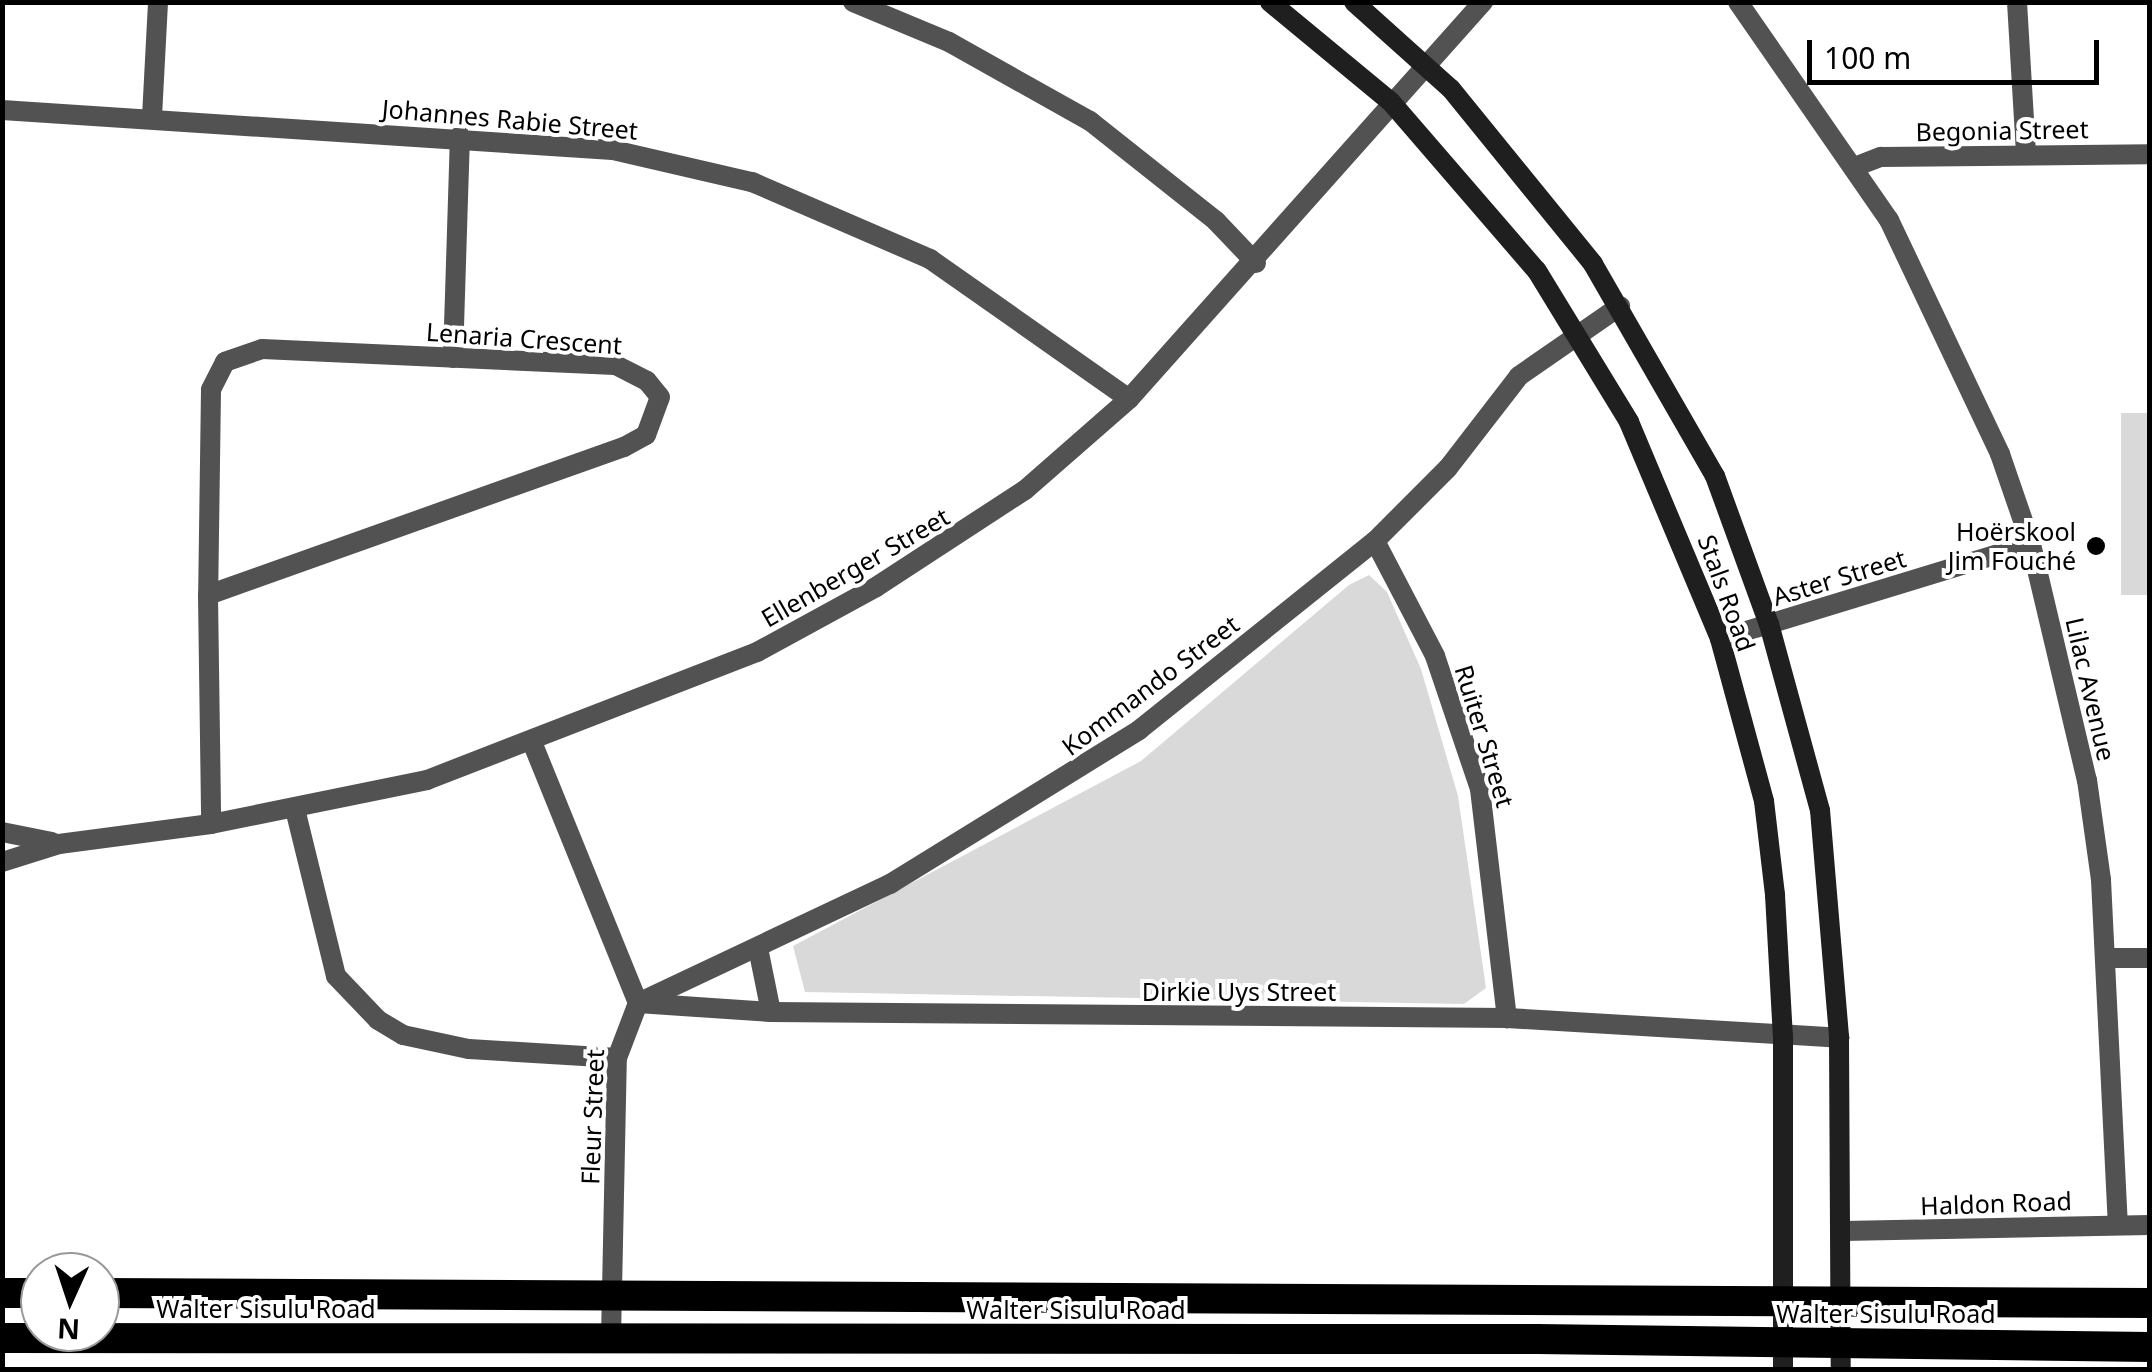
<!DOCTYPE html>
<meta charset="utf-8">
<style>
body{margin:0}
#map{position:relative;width:2152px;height:1372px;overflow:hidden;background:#fff;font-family:"Noto Sans",sans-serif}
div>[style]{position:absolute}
.green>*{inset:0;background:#d9d9d9;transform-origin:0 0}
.street>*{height:20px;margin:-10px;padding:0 10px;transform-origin:10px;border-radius:10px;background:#525252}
.secondary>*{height:20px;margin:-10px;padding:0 10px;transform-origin:10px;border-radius:10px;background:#1f1f1f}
.highway>*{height:30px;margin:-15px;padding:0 15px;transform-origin:15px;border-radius:15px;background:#000}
.dots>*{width:28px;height:28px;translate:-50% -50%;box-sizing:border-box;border:5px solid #fff;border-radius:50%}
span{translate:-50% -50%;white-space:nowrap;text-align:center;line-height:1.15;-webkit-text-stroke:8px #fff;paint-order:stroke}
.street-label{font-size:25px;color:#000}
.poi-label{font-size:25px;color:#000}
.right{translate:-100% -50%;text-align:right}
.frame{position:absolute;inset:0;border:5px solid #000;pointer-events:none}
.north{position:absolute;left:20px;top:1252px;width:100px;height:100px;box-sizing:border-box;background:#fff;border:2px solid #999;border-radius:50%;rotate:183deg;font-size:28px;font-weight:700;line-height:40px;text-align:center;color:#000}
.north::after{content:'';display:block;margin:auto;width:35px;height:45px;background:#000;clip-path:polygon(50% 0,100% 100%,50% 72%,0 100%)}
.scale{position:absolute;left:1807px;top:40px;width:292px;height:45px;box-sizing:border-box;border:5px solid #000;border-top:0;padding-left:12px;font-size:30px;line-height:35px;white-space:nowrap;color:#000;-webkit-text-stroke:8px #fff;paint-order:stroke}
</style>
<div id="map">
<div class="green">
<i style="left:2121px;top:413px;width:28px;height:182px"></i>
<i style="clip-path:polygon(1369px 575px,1387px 592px,1421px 669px,1458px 796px,1486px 988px,1464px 1004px,805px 992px,793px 946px,1141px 761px,1349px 585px)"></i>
</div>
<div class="street">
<i style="left:853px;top:2px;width:104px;rotate:22.6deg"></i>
<i style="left:949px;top:42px;width:162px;rotate:29.3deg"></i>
<i style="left:1090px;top:121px;width:161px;rotate:38.4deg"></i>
<i style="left:1216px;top:221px;width:58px;rotate:46.4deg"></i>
<i style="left:1738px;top:2px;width:265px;rotate:55.3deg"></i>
<i style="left:1889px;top:220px;width:259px;rotate:64.6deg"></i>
<i style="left:2000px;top:454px;width:95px;rotate:71deg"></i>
<i style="left:2031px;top:544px;width:243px;rotate:76.7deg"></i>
<i style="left:2087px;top:780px;width:101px;rotate:82deg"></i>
<i style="left:2101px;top:880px;width:345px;rotate:87.2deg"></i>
<i style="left:2017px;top:2px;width:151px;rotate:86.6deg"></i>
<i style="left:2px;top:110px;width:612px;rotate:3.75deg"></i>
<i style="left:613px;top:150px;width:143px;rotate:13deg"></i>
<i style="left:752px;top:182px;width:194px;rotate:23.4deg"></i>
<i style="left:930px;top:259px;width:243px;rotate:35.1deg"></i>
<i style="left:152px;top:117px;width:115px;rotate:-87deg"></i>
<i style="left:1857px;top:166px;width:26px;rotate:-21deg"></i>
<i style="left:1881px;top:157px;width:269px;rotate:-0.6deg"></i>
<i style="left:453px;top:358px;width:222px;rotate:-88.2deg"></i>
<i style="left:1375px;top:541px;width:130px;rotate:62.4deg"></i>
<i style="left:1435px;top:656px;width:140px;rotate:71.3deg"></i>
<i style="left:1480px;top:789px;width:231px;rotate:83.3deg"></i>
<i style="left:208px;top:595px;width:442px;rotate:-19.6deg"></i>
<i style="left:624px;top:447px;width:25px;rotate:-29deg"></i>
<i style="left:646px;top:435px;width:40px;rotate:-69.8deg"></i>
<i style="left:660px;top:397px;width:21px;rotate:-129deg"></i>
<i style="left:647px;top:381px;width:36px;rotate:-153deg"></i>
<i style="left:615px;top:365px;width:353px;rotate:-177.4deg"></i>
<i style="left:262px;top:349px;width:39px;rotate:161deg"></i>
<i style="left:225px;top:362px;width:31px;rotate:117deg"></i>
<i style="left:211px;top:390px;width:205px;rotate:90.8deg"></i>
<i style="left:208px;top:595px;width:229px;rotate:89.2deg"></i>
<i style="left:1720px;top:639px;width:325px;rotate:-17deg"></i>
<i style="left:532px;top:742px;width:282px;rotate:67.9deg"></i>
<i style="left:295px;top:809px;width:172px;rotate:76.2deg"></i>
<i style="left:336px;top:976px;width:61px;rotate:46.3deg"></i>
<i style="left:378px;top:1020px;width:29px;rotate:31deg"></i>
<i style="left:403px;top:1035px;width:67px;rotate:12deg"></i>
<i style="left:469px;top:1049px;width:148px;rotate:3.5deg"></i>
<i style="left:2px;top:832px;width:51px;rotate:11.3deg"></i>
<i style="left:2px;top:862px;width:60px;rotate:-17.5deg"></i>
<i style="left:59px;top:844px;width:153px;rotate:-7.5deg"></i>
<i style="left:211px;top:824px;width:220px;rotate:-11.5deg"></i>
<i style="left:427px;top:780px;width:354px;rotate:-21.2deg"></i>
<i style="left:757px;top:652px;width:136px;rotate:-28.6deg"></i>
<i style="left:876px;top:587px;width:178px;rotate:-33.1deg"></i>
<i style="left:1025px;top:490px;width:138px;rotate:-41.2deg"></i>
<i style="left:1129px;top:399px;width:532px;rotate:-48.28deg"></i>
<i style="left:758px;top:948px;width:65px;rotate:78.5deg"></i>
<i style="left:2107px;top:958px;width:43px"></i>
<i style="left:638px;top:1003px;width:133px;rotate:3.9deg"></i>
<i style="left:771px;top:1012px;width:736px;rotate:0.47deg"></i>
<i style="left:1507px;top:1018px;width:333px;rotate:3.4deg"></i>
<i style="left:1843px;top:1231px;width:307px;rotate:-1.1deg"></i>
<i style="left:611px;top:1338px;width:280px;rotate:-88.8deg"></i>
<i style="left:617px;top:1058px;width:59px;rotate:-69.1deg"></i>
<i style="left:638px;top:1003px;width:279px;rotate:-25.3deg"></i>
<i style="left:890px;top:884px;width:293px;rotate:-31.7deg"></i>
<i style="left:1139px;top:730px;width:302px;rotate:-38.7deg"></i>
<i style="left:1375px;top:541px;width:103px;rotate:-45deg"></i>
<i style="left:1448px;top:468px;width:116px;rotate:-52.3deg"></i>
<i style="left:1519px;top:376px;width:123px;rotate:-34.7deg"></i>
</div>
<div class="secondary">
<i style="left:1270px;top:2px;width:157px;rotate:39.6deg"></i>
<i style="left:1391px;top:102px;width:223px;rotate:49.2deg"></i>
<i style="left:1537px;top:271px;width:177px;rotate:58.6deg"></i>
<i style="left:1629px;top:422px;width:235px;rotate:67.2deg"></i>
<i style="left:1720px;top:639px;width:168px;rotate:74.8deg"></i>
<i style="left:1764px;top:801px;width:95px;rotate:83.3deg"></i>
<i style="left:1775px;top:895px;width:141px;rotate:86.8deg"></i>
<i style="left:1783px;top:1036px;width:334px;rotate:90deg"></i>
<i style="left:1354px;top:2px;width:130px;rotate:41.9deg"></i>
<i style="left:1451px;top:89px;width:225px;rotate:50.9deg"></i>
<i style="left:1593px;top:264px;width:245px;rotate:60.1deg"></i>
<i style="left:1715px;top:476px;width:158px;rotate:70deg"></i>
<i style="left:1769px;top:624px;width:193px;rotate:74.7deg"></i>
<i style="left:1820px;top:810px;width:229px;rotate:85.2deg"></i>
<i style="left:1839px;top:1038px;width:332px;rotate:89.7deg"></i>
</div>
<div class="highway">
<i style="left:2px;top:1293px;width:38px"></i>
<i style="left:100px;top:1293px;width:2050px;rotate:0.28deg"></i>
<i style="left:2px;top:1338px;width:1535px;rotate:0.04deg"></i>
<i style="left:1537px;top:1339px;width:613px;rotate:0.75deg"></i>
</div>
<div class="dots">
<i style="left:2096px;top:546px;background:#000"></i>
</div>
<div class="street-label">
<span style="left:510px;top:119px;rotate:5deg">Johannes Rabie Street</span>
<span style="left:2002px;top:130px;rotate:-1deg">Begonia Street</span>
<span style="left:524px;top:338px;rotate:4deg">Lenaria Crescent</span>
<span style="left:855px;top:567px;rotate:-30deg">Ellenberger Street</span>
<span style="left:1839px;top:577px;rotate:-17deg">Aster Street</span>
<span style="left:1727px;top:593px;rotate:70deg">Stals Road</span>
<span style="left:1150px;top:685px;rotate:-37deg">Kommando Street</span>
<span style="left:2091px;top:689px;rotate:77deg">Lilac Avenue</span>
<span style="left:1485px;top:736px;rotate:73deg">Ruiter Street</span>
<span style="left:1239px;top:991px">Dirkie Uys Street</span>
<span style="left:592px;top:1117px;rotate:-88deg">Fleur Street</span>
<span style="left:1996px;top:1203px;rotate:-2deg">Haldon Road</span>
<span style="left:266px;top:1308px">Walter Sisulu Road</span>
<span style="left:1076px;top:1309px">Walter Sisulu Road</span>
<span style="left:1886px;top:1313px">Walter Sisulu Road</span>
</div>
<div class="poi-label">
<span class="right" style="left:2076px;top:546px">Hoërskool<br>Jim Fouché</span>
</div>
<div class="frame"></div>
<div class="north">N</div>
<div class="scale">100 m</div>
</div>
